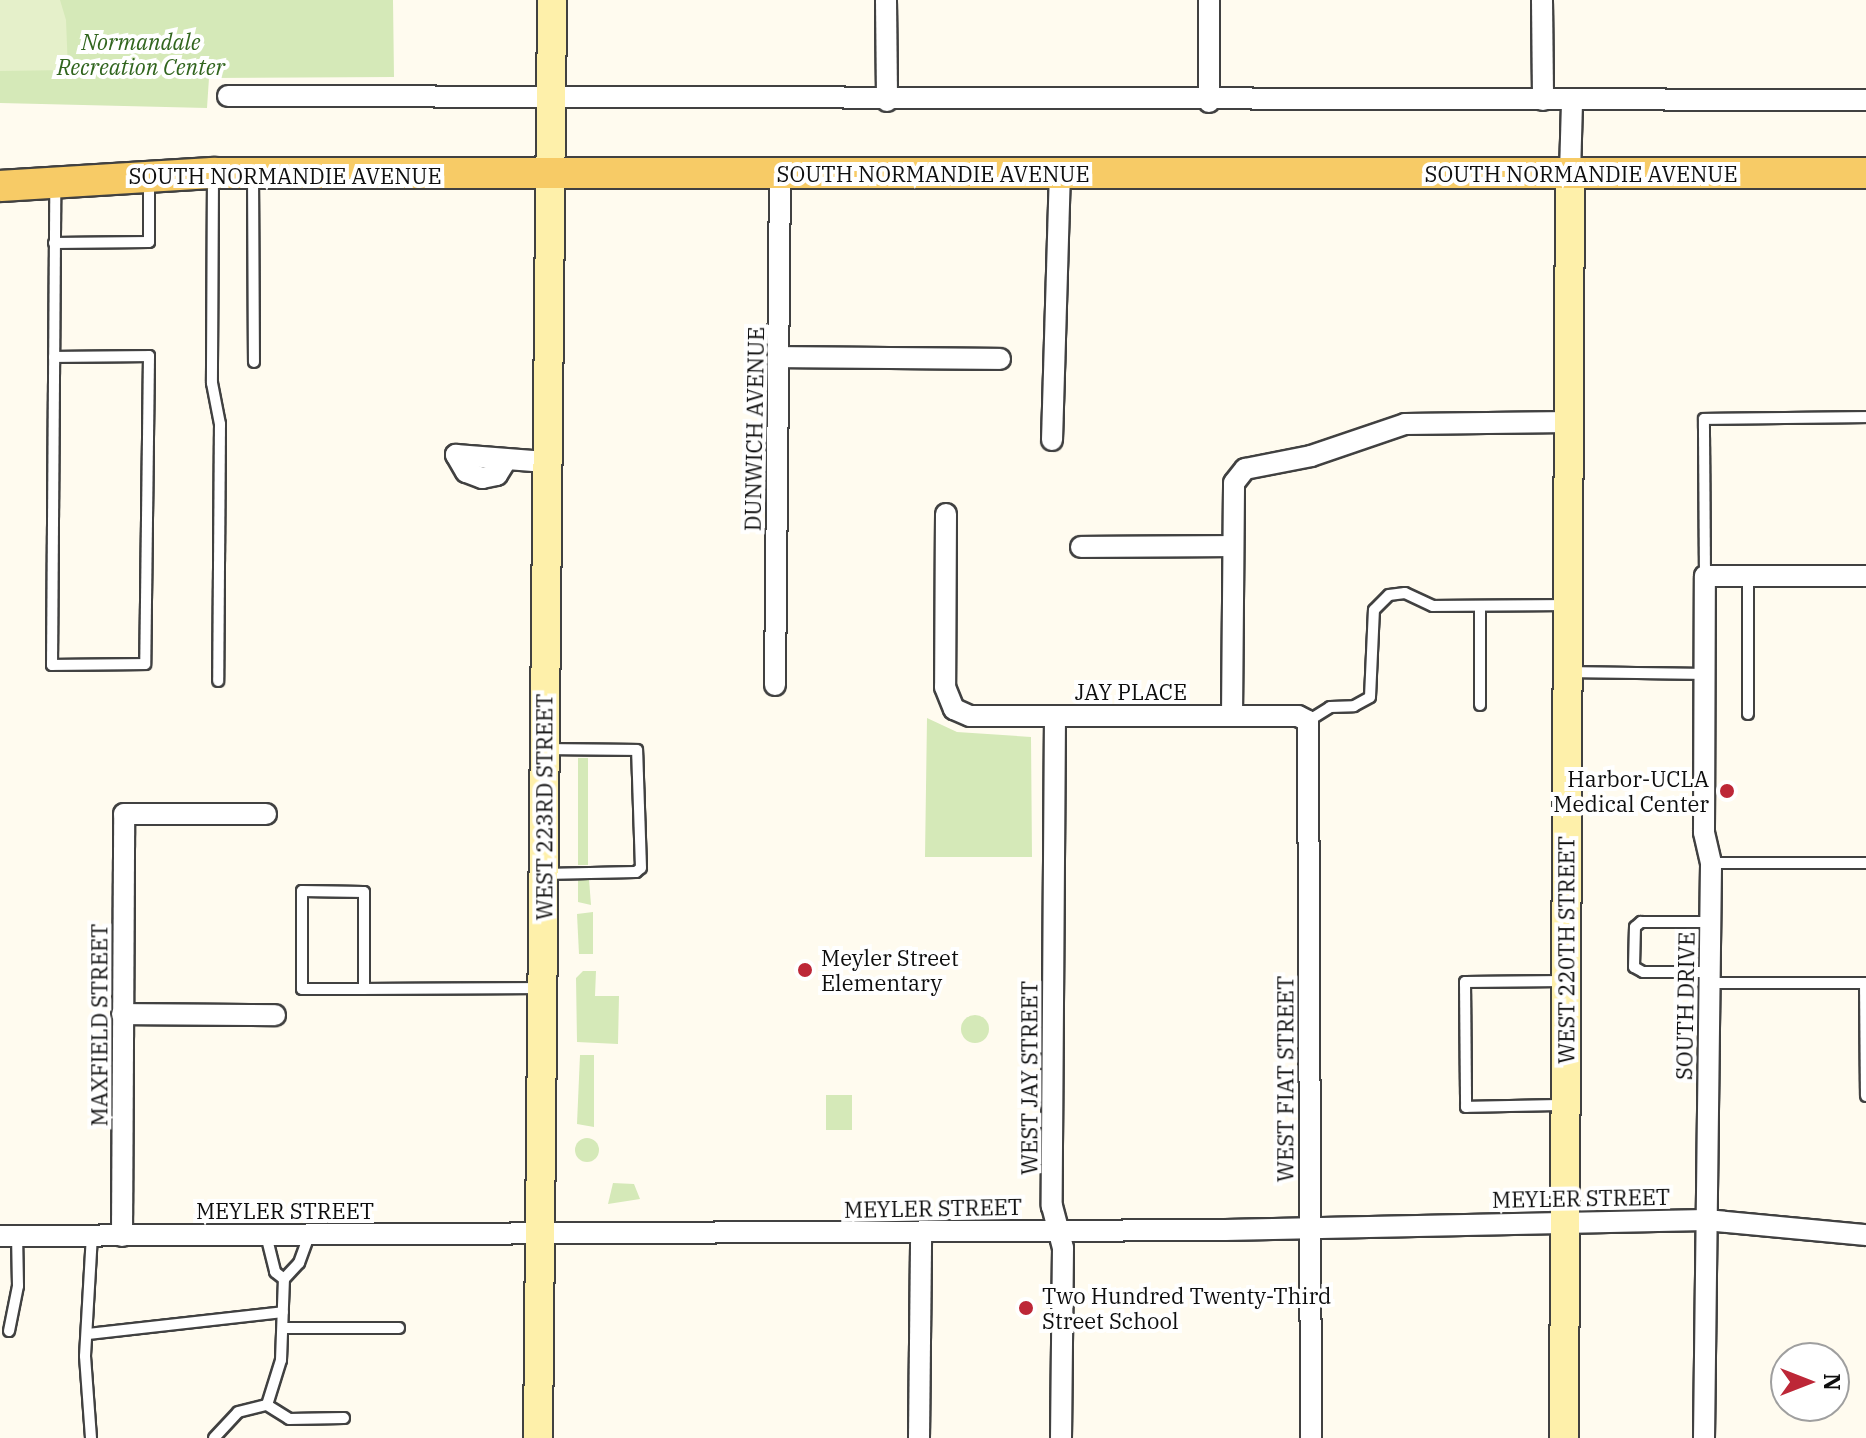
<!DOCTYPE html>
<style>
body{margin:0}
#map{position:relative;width:1866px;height:1438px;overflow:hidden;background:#fffbef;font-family:"IBM Plex Serif",serif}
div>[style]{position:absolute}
.green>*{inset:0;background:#d5e9b8;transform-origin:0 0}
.round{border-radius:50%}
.pitch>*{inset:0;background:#e5f0ca}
.roads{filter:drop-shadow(2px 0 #414141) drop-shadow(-2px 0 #414141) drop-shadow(0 2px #414141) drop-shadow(0 -2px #414141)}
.lane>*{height:10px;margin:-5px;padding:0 5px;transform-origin:5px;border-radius:5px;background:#fff}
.street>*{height:20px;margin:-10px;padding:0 10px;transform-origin:10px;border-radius:10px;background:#fff}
.secondary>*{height:28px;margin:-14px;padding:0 14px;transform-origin:14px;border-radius:14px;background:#fef0aa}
.primary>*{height:30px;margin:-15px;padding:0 15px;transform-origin:15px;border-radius:15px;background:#f7cb66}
.dots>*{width:22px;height:22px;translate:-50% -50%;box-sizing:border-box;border:4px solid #fff;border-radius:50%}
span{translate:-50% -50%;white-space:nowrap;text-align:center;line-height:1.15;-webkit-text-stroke:8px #fff;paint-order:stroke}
.park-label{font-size:22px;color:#31651e;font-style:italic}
.street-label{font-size:22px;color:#0e0e0e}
.poi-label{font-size:22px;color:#0e0e0e}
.right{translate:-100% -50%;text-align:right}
.left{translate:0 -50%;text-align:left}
.north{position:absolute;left:1770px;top:1342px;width:80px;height:80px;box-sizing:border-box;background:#fff;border:2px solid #9f9f9f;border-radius:50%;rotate:90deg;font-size:22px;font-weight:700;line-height:32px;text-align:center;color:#0e0e0e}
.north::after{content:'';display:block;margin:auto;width:28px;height:36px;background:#bd2737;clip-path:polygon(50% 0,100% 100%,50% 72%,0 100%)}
</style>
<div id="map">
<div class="green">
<i style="clip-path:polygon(0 0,393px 0,394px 77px,209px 78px,207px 108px,0 103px)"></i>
<i style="clip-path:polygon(927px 718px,957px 732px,1031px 737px,1032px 857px,925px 857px)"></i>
<i style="left:578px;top:758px;width:10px;height:107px"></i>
<i style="clip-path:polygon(578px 879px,589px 879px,591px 905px,578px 902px)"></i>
<i style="clip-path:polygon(593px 912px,593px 954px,579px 954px,577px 914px)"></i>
<i style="clip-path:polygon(583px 971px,596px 971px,595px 996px,619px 996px,618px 1044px,577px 1042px,576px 978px)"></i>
<i class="round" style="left:961px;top:1015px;width:28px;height:28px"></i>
<i style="clip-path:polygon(580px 1055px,594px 1055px,594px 1127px,577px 1124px)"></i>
<i style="left:826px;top:1095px;width:26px;height:35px"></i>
<i class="round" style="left:575px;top:1138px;width:24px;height:24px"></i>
<i style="clip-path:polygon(613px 1183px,634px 1184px,640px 1199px,608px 1204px)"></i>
</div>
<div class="pitch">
<i style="clip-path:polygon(0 0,60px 0,66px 20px,68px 70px,0 71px)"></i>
</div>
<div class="roads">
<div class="lane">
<i style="left:253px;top:175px;width:187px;rotate:89.7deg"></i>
<i style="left:213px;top:176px;width:207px;rotate:90.3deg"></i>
<i style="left:212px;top:383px;width:42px;rotate:79deg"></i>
<i style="left:220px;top:424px;width:257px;rotate:90.4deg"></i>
<i style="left:54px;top:243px;width:95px;rotate:-0.6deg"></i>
<i style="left:149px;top:242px;width:62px;rotate:-90deg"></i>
<i style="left:54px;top:357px;width:95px;rotate:-0.6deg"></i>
<i style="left:149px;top:356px;width:308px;rotate:90.7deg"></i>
<i style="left:145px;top:664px;width:93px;rotate:179.4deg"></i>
<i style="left:52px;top:665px;width:478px;rotate:-89.6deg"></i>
<i style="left:1705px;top:576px;width:157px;rotate:-90.4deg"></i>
<i style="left:1704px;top:419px;width:162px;rotate:-0.7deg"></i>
<i style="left:1480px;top:606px;width:99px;rotate:90deg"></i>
<i style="left:1569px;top:672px;width:135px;rotate:0.8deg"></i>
<i style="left:1748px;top:714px;width:138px;rotate:-90deg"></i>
<i style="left:1308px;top:721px;width:26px;rotate:-32deg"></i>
<i style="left:1330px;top:707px;width:24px;rotate:-2deg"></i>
<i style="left:1354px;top:706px;width:18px;rotate:-29deg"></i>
<i style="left:1370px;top:697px;width:87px;rotate:-87.4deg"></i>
<i style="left:1374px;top:610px;width:21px;rotate:-45deg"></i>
<i style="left:1389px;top:595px;width:16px;rotate:-7deg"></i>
<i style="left:1405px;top:593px;width:31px;rotate:25deg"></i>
<i style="left:1433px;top:606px;width:133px;rotate:-0.4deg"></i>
<i style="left:1711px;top:863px;width:155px"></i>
<i style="left:544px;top:874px;width:92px;rotate:-1.2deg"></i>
<i style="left:636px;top:872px;width:6px;rotate:-39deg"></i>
<i style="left:641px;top:868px;width:118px;rotate:-91.9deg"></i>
<i style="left:637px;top:750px;width:91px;rotate:-179.4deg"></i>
<i style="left:1709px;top:972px;width:66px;rotate:180deg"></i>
<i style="left:1643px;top:972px;width:10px;rotate:-151deg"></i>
<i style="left:1634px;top:967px;width:40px;rotate:-88.6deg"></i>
<i style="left:1635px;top:927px;width:8px;rotate:-40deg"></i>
<i style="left:1641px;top:922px;width:69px"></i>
<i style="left:1564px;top:981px;width:99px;rotate:179.4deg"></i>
<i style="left:1465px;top:982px;width:125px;rotate:89.5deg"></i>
<i style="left:1466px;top:1107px;width:99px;rotate:-1.2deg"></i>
<i style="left:1709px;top:983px;width:156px"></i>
<i style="left:1865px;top:983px;width:113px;rotate:89.5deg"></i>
<i style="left:364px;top:989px;width:97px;rotate:-90deg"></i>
<i style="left:364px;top:892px;width:62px;rotate:-179.1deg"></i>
<i style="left:302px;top:891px;width:98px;rotate:90deg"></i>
<i style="left:302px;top:989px;width:62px"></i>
<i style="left:364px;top:989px;width:177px;rotate:-0.3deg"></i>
<i style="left:266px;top:1235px;width:38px;rotate:76deg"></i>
<i style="left:275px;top:1272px;width:11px;rotate:38deg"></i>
<i style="left:284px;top:1279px;width:22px;rotate:-47deg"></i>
<i style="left:299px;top:1263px;width:29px;rotate:-70deg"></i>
<i style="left:283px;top:1328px;width:116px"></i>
<i style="left:9px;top:1331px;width:46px;rotate:-78.7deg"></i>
<i style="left:18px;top:1286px;width:50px;rotate:-91.1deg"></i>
<i style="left:88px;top:1334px;width:196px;rotate:-6.4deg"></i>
<i style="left:267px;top:1405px;width:47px;rotate:-72.7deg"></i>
<i style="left:281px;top:1360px;width:81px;rotate:-87.9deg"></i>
<i style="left:267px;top:1405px;width:26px;rotate:32deg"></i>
<i style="left:289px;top:1419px;width:55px;rotate:-1deg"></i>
<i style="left:91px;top:1438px;width:82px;rotate:-94.2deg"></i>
<i style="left:85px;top:1356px;width:120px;rotate:-86.7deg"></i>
<i style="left:214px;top:1438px;width:35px;rotate:-47deg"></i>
<i style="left:238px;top:1412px;width:30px;rotate:-14deg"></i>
</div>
<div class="street">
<i style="left:886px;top:0;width:101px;rotate:89.4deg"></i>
<i style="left:1209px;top:0;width:102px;rotate:90deg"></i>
<i style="left:1542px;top:0;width:100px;rotate:89.4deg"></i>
<i style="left:228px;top:96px;width:1638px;rotate:0.14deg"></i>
<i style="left:1570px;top:174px;width:72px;rotate:-88.4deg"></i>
<i style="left:779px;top:357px;width:221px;rotate:0.5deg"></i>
<i style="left:1052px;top:440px;width:266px;rotate:-88.3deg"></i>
<i style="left:505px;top:462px;width:15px;rotate:122deg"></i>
<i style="left:497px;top:475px;width:15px;rotate:169deg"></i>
<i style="left:482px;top:478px;width:17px;rotate:-159deg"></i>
<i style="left:466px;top:472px;width:20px;rotate:-120deg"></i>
<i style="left:456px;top:455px;width:90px;rotate:4.4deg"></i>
<i style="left:946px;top:514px;width:173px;rotate:90.3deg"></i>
<i style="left:945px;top:687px;width:24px;rotate:68deg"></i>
<i style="left:954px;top:709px;width:17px;rotate:24deg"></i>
<i style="left:970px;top:716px;width:328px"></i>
<i style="left:1298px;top:716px;width:11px;rotate:27deg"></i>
<i style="left:1308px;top:721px;width:717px;rotate:89.76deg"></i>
<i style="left:1081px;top:547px;width:151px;rotate:-0.4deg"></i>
<i style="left:775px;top:685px;width:511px;rotate:-89.44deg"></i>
<i style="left:1232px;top:716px;width:233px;rotate:-89.5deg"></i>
<i style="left:1234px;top:483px;width:18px;rotate:-52deg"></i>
<i style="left:1245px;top:469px;width:67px;rotate:-11.1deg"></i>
<i style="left:1311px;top:456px;width:99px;rotate:-18.8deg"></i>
<i style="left:1405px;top:424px;width:164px;rotate:-0.7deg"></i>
<i style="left:1055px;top:717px;width:489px;rotate:90.4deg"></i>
<i style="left:1052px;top:1206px;width:43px;rotate:75.3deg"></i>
<i style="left:1063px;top:1248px;width:190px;rotate:90.6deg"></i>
<i style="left:122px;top:1014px;width:153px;rotate:0.4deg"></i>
<i style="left:0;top:1236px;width:1225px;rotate:-0.28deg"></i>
<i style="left:1225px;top:1230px;width:481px;rotate:-1.2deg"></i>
<i style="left:1706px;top:1220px;width:161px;rotate:5.4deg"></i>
<i style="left:122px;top:1236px;width:422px;rotate:-89.7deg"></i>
<i style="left:124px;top:814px;width:142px"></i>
<i style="left:919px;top:1438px;width:206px;rotate:-89.4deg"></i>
<i style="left:1704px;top:1438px;width:575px;rotate:-89.3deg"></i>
<i style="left:1711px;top:863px;width:32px;rotate:-103deg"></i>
<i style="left:1704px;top:832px;width:256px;rotate:-89.8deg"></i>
<i style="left:1705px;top:576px;width:161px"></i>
</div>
<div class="secondary">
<i style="left:538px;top:1438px;width:1438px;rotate:-89.44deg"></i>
<i style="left:1564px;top:1438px;width:1264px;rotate:-89.73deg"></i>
</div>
<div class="primary">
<i style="left:0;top:186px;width:213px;rotate:-3.5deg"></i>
<i style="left:213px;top:173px;width:1653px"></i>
</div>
</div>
<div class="dots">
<i style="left:1727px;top:791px;background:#bd2737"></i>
<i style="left:805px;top:970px;background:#bd2737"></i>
<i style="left:1026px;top:1308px;background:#bd2737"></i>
</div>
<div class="park-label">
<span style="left:141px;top:54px">Normandale<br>Recreation Center</span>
</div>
<div class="street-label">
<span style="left:933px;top:174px">SOUTH NORMANDIE AVENUE</span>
<span style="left:1581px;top:174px">SOUTH NORMANDIE AVENUE</span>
<span style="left:285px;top:176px">SOUTH NORMANDIE AVENUE</span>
<span style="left:754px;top:429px;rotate:-89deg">DUNWICH AVENUE</span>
<span style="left:1131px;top:692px">JAY PLACE</span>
<span style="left:544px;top:807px;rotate:-90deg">WEST 223RD STREET</span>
<span style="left:1566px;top:950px;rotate:-90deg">WEST 220TH STREET</span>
<span style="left:1685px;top:1006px;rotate:-89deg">SOUTH DRIVE</span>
<span style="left:99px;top:1025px;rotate:-90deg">MAXFIELD STREET</span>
<span style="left:1029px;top:1078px;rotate:-90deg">WEST JAY STREET</span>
<span style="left:1285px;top:1079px;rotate:-90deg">WEST FIAT STREET</span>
<span style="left:1581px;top:1198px;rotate:-1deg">MEYLER STREET</span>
<span style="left:933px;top:1208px;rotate:-1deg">MEYLER STREET</span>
<span style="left:285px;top:1211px">MEYLER STREET</span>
</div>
<div class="poi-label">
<span class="right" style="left:1709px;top:791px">Harbor-UCLA<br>Medical Center</span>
<span class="left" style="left:821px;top:970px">Meyler Street<br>Elementary</span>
<span class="left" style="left:1042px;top:1308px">Two Hundred Twenty-Third<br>Street School</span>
</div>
<div class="north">N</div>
</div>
